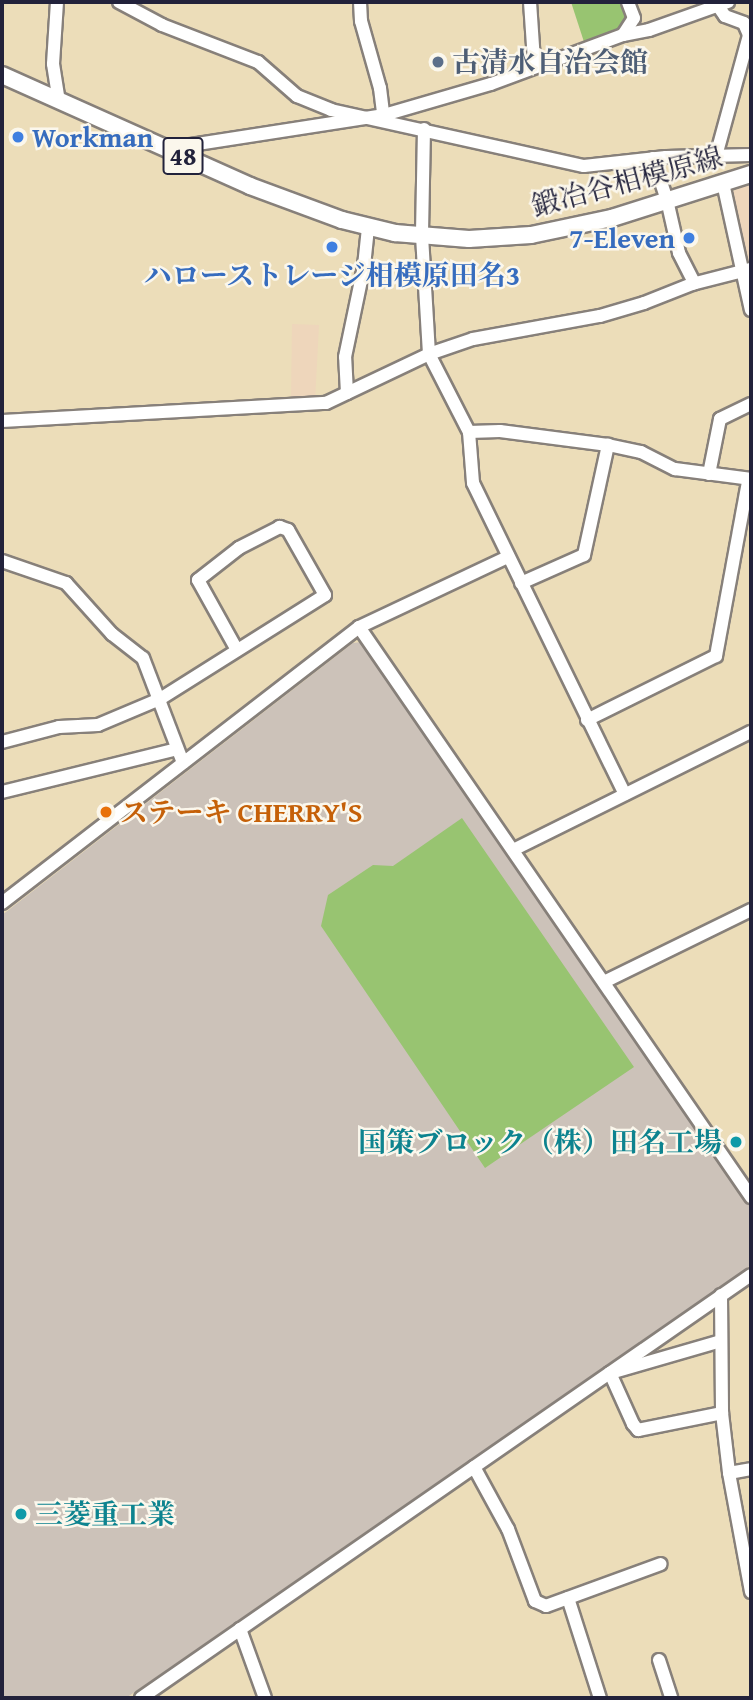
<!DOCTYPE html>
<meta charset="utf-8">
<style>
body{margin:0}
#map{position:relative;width:753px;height:1700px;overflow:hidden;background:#ecddb9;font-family:"Gentium Book Plus","Noto Serif JP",serif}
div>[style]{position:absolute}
.built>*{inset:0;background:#eed6bb}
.industrial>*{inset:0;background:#ccc2b9}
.green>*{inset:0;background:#98c471}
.roads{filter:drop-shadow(2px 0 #87807a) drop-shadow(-2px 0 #87807a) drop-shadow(0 2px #87807a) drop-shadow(0 -2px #87807a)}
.minor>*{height:12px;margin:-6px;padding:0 6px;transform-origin:6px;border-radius:6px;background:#fff}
.major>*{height:16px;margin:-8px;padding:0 8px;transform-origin:8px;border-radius:8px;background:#fff}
.dots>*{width:19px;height:19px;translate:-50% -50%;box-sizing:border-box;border:4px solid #fbf7ec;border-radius:50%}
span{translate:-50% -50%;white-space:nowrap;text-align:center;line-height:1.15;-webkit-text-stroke:5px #fbf7ec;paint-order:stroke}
.shield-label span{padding:2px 5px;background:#fbf7ec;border:2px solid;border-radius:5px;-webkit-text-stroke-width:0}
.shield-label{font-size:26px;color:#22223b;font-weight:700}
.service-label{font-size:28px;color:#4e5e75;font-weight:700}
.left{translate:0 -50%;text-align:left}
.shop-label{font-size:28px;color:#366cbe;font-weight:700}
.right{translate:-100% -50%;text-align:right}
.street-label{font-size:28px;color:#22223b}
.food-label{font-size:28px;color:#c56008;font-weight:700}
.culture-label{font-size:28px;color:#0d838f;font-weight:700}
.frame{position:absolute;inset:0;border:4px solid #22223b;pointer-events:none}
</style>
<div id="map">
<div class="built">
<i style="clip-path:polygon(751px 184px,751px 264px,747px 261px,731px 192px)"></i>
<i style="clip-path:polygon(292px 324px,319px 325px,315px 402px,296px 402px,291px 398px)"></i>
</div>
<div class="industrial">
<i style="clip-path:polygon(361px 642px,751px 1208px,751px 1265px,126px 1698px,2px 1698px,2px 915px,353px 643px)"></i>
</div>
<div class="green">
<i style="clip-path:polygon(571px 2px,625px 2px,630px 15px,617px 34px,585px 45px)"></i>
<i style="clip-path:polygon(462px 818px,634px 1067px,485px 1168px,321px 926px,328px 895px,373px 865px,393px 866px)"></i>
</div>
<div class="roads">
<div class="minor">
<i style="left:57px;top:2px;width:62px;rotate:93.7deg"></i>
<i style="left:53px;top:64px;width:36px;rotate:81deg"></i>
<i style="left:119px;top:2px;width:49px;rotate:28.1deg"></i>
<i style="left:162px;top:25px;width:103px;rotate:21.1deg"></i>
<i style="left:258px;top:62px;width:52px;rotate:41.1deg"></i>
<i style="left:297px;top:96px;width:37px;rotate:22deg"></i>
<i style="left:331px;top:110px;width:259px;rotate:12.5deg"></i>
<i style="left:584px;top:166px;width:82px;rotate:-6.3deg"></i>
<i style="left:666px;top:157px;width:85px;rotate:-1.3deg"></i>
<i style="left:360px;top:2px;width:19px;rotate:87deg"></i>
<i style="left:361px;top:21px;width:70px;rotate:74.2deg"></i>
<i style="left:380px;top:88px;width:33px;rotate:83deg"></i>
<i style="left:530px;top:2px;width:58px;rotate:86.1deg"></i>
<i style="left:534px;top:60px;width:15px;rotate:11deg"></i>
<i style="left:623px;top:35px;width:20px;rotate:-57deg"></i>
<i style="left:634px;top:18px;width:17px;rotate:-111deg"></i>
<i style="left:424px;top:129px;width:107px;rotate:91.1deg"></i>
<i style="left:422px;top:236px;width:118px;rotate:86.6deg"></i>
<i style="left:429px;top:354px;width:88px;rotate:62.9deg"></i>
<i style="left:469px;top:432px;width:51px;rotate:85.5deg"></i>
<i style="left:473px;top:483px;width:346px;rotate:64deg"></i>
<i style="left:165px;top:149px;width:222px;rotate:-8.8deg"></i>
<i style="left:384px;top:115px;width:111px;rotate:-16.2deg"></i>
<i style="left:491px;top:84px;width:141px;rotate:-20.4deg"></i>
<i style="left:623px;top:35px;width:26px;rotate:-11deg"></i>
<i style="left:649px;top:30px;width:84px;rotate:-19.5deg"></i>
<i style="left:716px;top:156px;width:125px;rotate:-74.7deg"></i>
<i style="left:749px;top:35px;width:13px;rotate:-113deg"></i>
<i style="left:744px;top:23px;width:20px;rotate:-160deg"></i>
<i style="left:725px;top:16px;width:12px;rotate:-125deg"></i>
<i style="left:653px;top:158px;width:44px;rotate:71.6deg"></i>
<i style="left:667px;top:200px;width:54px;rotate:77.2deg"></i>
<i style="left:679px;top:253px;width:34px;rotate:63deg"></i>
<i style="left:723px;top:183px;width:130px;rotate:77.6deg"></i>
<i style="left:347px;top:393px;width:36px;rotate:-93deg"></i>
<i style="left:345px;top:357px;width:93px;rotate:-78.2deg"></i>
<i style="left:364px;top:266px;width:39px;rotate:-84deg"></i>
<i style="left:2px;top:421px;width:324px;rotate:-3.2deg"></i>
<i style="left:326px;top:403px;width:114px;rotate:-25.4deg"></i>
<i style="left:429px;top:354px;width:46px;rotate:-18.8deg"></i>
<i style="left:473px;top:339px;width:129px;rotate:-10.3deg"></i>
<i style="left:600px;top:316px;width:46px;rotate:-16.5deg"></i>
<i style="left:644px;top:303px;width:52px;rotate:-21.6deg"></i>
<i style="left:692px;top:284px;width:61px;rotate:-14.3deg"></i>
<i style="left:469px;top:432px;width:31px;rotate:-2deg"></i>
<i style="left:500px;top:431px;width:109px;rotate:7.4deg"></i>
<i style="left:608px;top:445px;width:34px;rotate:12deg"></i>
<i style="left:641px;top:452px;width:38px;rotate:27deg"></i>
<i style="left:675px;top:469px;width:77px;rotate:7.5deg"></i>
<i style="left:709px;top:474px;width:56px;rotate:-78.7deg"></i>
<i style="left:720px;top:419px;width:34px;rotate:-26deg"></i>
<i style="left:2px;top:561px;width:68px;rotate:19deg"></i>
<i style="left:66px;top:583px;width:69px;rotate:48deg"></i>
<i style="left:112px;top:634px;width:39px;rotate:38deg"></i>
<i style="left:143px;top:658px;width:112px;rotate:69.1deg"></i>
<i style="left:521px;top:583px;width:69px;rotate:-24deg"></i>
<i style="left:584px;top:555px;width:113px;rotate:-77.7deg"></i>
<i style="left:359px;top:627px;width:692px;rotate:55.48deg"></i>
<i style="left:587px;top:720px;width:144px;rotate:-26.4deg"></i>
<i style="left:716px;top:656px;width:178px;rotate:-79.6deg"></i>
<i style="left:2px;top:742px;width:59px;rotate:-14.7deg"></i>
<i style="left:59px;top:727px;width:39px;rotate:-3deg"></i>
<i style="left:98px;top:725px;width:67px;rotate:-22.8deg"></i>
<i style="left:160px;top:699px;width:195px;rotate:-32.2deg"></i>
<i style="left:325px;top:595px;width:75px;rotate:-119.6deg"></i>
<i style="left:288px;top:530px;width:9px;rotate:-159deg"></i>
<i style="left:280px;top:527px;width:46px;rotate:152.9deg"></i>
<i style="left:239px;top:548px;width:52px;rotate:142deg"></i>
<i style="left:198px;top:580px;width:80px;rotate:60.9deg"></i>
<i style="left:2px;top:792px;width:180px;rotate:-13.8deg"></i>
<i style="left:513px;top:850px;width:266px;rotate:-26.4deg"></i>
<i style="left:2px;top:903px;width:451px;rotate:-37.7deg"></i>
<i style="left:359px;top:627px;width:165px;rotate:-25.2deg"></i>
<i style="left:604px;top:982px;width:164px;rotate:-26.1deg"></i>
<i style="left:721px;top:1295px;width:118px;rotate:89.5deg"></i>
<i style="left:722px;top:1413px;width:60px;rotate:83.3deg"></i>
<i style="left:729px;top:1473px;width:22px;rotate:-10deg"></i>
<i style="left:721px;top:1341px;width:116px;rotate:163.9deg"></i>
<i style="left:610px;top:1373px;width:56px;rotate:65.7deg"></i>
<i style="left:633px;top:1424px;width:8px;rotate:50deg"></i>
<i style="left:638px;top:1430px;width:86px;rotate:-11.4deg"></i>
<i style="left:474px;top:1467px;width:71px;rotate:61.3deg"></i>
<i style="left:508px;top:1529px;width:77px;rotate:69.4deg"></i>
<i style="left:535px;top:1601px;width:12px;rotate:24deg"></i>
<i style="left:546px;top:1606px;width:122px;rotate:-20.1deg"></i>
<i style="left:729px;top:1473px;width:121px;rotate:79.5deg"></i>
<i style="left:568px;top:1598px;width:105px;rotate:72.3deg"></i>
<i style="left:240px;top:1629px;width:73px;rotate:70.1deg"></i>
<i style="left:659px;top:1660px;width:40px;rotate:72deg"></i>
<i style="left:141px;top:1698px;width:742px;rotate:-34.74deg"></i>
</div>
<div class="major">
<i style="left:2px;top:75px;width:272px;rotate:24.1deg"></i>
<i style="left:250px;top:186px;width:98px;rotate:20.3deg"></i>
<i style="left:342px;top:220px;width:55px;rotate:13.8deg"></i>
<i style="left:395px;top:233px;width:74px;rotate:4.6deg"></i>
<i style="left:469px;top:239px;width:62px;rotate:-3.7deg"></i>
<i style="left:531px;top:235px;width:83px;rotate:-11.9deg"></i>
<i style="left:612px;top:218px;width:146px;rotate:-17.6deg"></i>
</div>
</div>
<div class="dots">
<i style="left:438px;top:62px;background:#5c6f8a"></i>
<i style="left:18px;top:137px;background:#3f7fe0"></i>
<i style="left:689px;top:238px;background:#3f7fe0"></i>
<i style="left:332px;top:247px;background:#3f7fe0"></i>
<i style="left:106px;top:812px;background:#e8710a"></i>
<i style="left:736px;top:1142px;background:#0f9aa8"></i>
<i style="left:21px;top:1514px;background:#0f9aa8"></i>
</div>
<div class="shield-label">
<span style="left:183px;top:156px">48</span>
</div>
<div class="service-label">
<span class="left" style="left:452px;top:62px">古清水自治会館</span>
</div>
<div class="shop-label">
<span class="left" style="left:32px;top:137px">Workman</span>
<span class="right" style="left:675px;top:238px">7-Eleven</span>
<span style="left:332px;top:275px">ハローストレージ相模原田名3</span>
</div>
<div class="street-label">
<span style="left:627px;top:181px;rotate:-15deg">鍛冶谷相模原線</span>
</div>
<div class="food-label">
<span class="left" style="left:120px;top:812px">ステーキ CHERRY'S</span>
</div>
<div class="culture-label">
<span class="right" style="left:722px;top:1142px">国策ブロック（株）田名工場</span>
<span class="left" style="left:35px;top:1514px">三菱重工業</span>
</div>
<div class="frame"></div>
</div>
